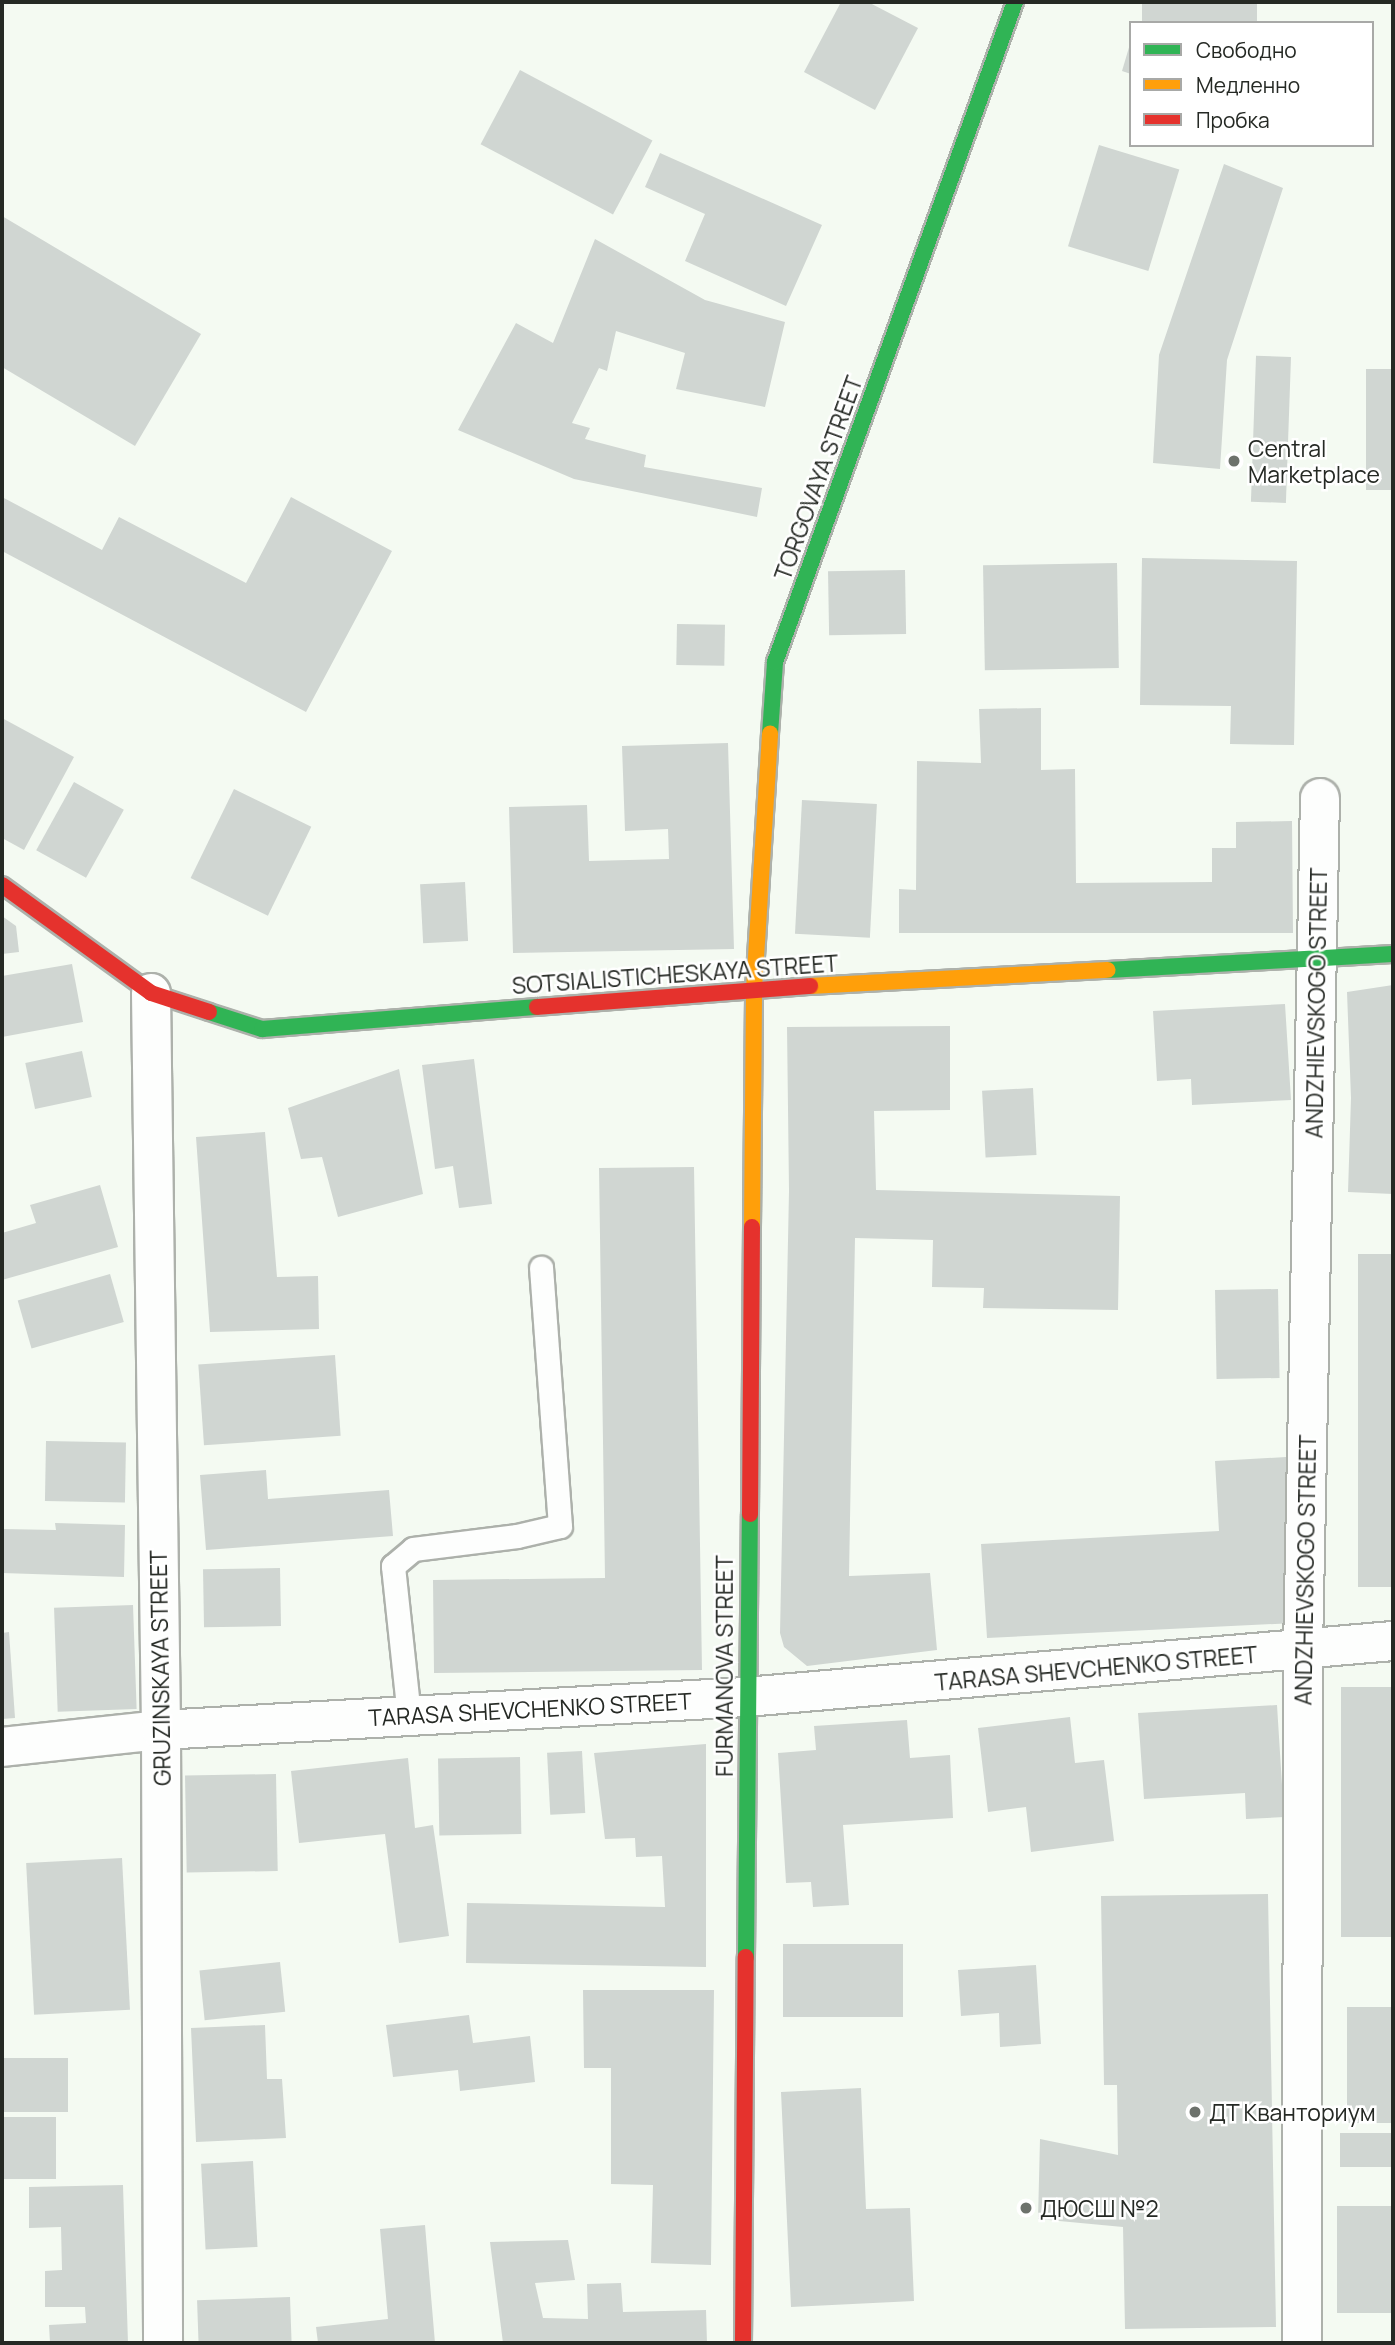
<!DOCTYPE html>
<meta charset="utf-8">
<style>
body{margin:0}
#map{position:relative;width:1395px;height:2345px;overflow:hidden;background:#f4faf2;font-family:Manrope,sans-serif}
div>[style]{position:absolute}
.building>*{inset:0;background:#d0d6d2;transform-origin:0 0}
.roads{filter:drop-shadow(2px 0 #adb1ab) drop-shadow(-2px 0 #adb1ab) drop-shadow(0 2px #adb1ab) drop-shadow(0 -2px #adb1ab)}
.lane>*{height:23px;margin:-11.5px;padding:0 11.5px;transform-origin:11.5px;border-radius:11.5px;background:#fdfefd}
.street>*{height:38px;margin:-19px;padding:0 19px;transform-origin:19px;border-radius:19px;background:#fdfefd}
.fast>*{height:16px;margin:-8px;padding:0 8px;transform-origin:8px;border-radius:8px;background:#30b455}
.slow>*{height:16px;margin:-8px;padding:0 8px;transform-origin:8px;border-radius:8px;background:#ff9f0a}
.jam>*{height:16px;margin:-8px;padding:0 8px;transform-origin:8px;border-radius:8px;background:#e5322d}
.dots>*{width:19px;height:19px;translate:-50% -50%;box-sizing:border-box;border:4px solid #fff;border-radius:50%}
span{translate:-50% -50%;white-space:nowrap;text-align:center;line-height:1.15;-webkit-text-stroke:5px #fff;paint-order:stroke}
.poi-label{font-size:23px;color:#252924}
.left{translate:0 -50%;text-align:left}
.street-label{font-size:23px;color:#252924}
.frame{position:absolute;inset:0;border:4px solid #252924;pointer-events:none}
.legend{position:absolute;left:1129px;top:21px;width:245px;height:126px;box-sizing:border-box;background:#fff;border:2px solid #a8a9a7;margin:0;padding:9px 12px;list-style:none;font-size:21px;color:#252924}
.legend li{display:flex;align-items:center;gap:14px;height:35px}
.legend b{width:35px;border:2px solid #a8a9a7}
</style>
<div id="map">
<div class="building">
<i style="clip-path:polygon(841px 2px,868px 2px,918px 28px,875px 110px,804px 72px)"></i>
<i style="left:1142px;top:2px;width:115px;height:22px"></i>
<i style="clip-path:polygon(1130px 44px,1131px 44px,1131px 74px,1122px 71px)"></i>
<i style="left:520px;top:70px;width:150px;height:84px;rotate:28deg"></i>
<i style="left:1099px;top:145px;width:84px;height:106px;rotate:17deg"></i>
<i style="clip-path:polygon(660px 153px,822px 225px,786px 306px,685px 261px,705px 214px,645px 187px)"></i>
<i style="clip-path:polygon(1224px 164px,1283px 188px,1227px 360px,1220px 469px,1153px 463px,1159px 355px)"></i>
<i style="clip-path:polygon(2px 216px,201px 334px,135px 446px,2px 367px)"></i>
<i style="clip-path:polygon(595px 239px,705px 300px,785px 322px,765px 407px,676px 389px,685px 353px,616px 331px,607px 371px,599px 368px,572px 423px,590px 428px,585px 439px,646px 455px,644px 467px,762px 488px,757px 517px,574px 479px,458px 430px,516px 323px,553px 343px)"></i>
<i style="left:1291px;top:357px;width:146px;height:35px;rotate:92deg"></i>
<i style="left:1366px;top:369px;width:27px;height:121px"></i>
<i style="clip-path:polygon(2px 497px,102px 550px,119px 517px,246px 583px,291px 497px,392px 551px,306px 712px,2px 551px)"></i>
<i style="clip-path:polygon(1142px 558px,1297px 561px,1294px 745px,1230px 744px,1231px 706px,1140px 705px)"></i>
<i style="left:1117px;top:563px;width:105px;height:134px;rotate:89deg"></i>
<i style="left:905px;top:570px;width:64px;height:77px;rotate:89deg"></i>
<i style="left:677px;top:624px;width:48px;height:41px;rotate:1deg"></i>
<i style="clip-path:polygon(1041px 708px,1041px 770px,1075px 769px,1076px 883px,1212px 882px,1212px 848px,1236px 848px,1236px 822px,1292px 821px,1293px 933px,899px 933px,899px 889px,916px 890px,917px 761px,981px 763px,979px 709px)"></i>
<i style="clip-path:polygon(2px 718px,74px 757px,24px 850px,2px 838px)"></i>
<i style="clip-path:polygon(728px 743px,734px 949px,513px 953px,509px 807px,587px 805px,589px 861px,669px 859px,668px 829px,625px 831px,622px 746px)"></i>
<i style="left:74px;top:782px;width:57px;height:78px;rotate:29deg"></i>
<i style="left:234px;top:789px;width:86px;height:99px;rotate:26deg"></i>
<i style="left:802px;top:800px;width:75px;height:134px;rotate:3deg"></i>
<i style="left:465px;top:882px;width:59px;height:45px;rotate:87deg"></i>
<i style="clip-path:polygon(2px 916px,16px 926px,19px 952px,2px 954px)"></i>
<i style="clip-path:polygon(72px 964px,83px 1022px,2px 1037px,2px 976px)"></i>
<i style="clip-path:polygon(1393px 985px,1393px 1194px,1348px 1192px,1351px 1098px,1347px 992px)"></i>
<i style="clip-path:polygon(1285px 1004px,1291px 1100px,1192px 1105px,1191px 1079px,1157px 1081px,1153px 1011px)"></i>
<i style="clip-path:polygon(950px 1026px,950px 1110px,874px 1111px,876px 1190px,1120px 1196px,1118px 1310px,983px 1308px,984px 1288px,932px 1287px,933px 1240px,855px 1238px,849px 1576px,930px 1573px,937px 1650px,807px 1666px,784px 1647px,780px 1633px,789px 1191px,787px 1027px)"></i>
<i style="left:82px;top:1051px;width:47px;height:58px;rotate:78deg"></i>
<i style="clip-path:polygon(474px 1059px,492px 1204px,459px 1208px,453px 1166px,435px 1169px,422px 1065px)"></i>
<i style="clip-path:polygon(399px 1069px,423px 1194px,338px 1217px,322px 1157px,301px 1159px,288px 1108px)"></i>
<i style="left:1033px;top:1088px;width:67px;height:51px;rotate:87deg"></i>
<i style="clip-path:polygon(265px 1132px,277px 1277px,318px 1276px,319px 1329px,210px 1332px,196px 1137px)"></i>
<i style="clip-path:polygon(694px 1167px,702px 1670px,434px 1673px,433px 1580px,605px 1578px,599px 1168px)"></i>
<i style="clip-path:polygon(100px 1185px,118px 1247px,2px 1280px,2px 1233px,36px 1223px,30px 1205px)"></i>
<i style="left:1358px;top:1254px;width:35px;height:333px"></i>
<i style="left:110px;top:1274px;width:50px;height:96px;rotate:74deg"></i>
<i style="left:1278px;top:1289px;width:89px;height:63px;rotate:89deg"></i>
<i style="left:335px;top:1355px;width:81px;height:137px;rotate:86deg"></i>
<i style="left:46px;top:1441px;width:80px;height:60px;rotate:1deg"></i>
<i style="clip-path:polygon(1286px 1457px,1295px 1623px,987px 1638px,981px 1544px,1219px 1531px,1215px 1461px)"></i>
<i style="clip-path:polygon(266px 1470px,268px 1499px,389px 1490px,393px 1536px,206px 1550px,200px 1475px)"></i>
<i style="clip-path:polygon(55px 1523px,125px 1525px,124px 1577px,2px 1573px,2px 1529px,56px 1530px)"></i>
<i style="left:280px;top:1568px;width:58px;height:77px;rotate:89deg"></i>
<i style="left:133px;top:1605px;width:104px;height:79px;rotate:88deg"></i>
<i style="clip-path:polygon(9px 1632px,15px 1718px,2px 1719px,2px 1633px)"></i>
<i style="left:1393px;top:1687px;width:250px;height:52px;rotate:90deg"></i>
<i style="clip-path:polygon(1277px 1705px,1284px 1817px,1246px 1819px,1245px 1793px,1144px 1799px,1138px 1713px)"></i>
<i style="clip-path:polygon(1070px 1717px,1075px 1763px,1104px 1760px,1114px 1841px,1031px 1852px,1026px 1807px,988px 1812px,978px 1728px)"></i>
<i style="clip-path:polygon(907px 1720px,910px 1758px,950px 1755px,953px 1818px,843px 1825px,849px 1905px,813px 1907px,811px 1882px,786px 1883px,778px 1753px,816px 1750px,814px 1726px)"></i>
<i style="clip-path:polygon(706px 1744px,706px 1967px,466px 1963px,467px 1903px,665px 1907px,662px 1856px,636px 1857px,635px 1838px,605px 1839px,594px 1753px)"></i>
<i style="left:582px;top:1751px;width:62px;height:35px;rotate:87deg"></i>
<i style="left:520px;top:1757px;width:77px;height:82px;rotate:89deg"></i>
<i style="clip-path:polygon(408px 1758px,415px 1828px,433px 1825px,449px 1936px,399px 1943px,385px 1834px,299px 1843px,291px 1771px)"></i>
<i style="left:276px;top:1774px;width:97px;height:91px;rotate:89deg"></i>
<i style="left:122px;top:1858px;width:152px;height:96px;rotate:87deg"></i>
<i style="clip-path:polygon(1268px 1894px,1276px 2327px,1125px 2329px,1123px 2227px,1038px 2219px,1040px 2139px,1118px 2155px,1117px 2085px,1104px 2085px,1101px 1896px)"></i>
<i style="left:783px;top:1944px;width:120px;height:73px"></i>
<i style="left:280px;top:1962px;width:50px;height:81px;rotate:84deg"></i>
<i style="clip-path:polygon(1036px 1965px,1041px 2044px,1000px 2047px,999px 2013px,961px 2016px,958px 1970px)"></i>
<i style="clip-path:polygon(583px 1990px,714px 1990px,711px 2265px,651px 2263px,653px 2185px,611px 2184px,611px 2068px,584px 2068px)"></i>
<i style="left:1347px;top:2007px;width:46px;height:116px"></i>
<i style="clip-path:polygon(469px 2015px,473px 2043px,530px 2036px,535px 2082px,460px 2091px,458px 2070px,393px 2077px,386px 2025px)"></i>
<i style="clip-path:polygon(265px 2025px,267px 2079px,282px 2079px,286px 2138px,196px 2142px,191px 2028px)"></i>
<i style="left:68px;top:2058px;width:54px;height:66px;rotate:90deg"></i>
<i style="clip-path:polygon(861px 2088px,866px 2209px,910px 2208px,914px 2301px,791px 2307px,781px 2092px)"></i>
<i style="left:2px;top:2117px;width:54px;height:62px"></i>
<i style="left:1393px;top:2133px;width:34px;height:53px;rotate:90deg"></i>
<i style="left:253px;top:2161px;width:86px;height:52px;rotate:87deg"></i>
<i style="clip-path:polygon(123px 2185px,128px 2343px,50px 2343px,49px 2325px,86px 2323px,85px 2307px,45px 2307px,45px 2271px,62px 2270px,61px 2227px,29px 2228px,29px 2187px)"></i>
<i style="left:1393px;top:2206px;width:107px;height:56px;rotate:90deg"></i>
<i style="clip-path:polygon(425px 2225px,435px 2343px,318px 2343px,316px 2327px,388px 2319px,380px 2229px)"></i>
<i style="clip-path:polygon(568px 2240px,575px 2280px,535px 2283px,543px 2318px,588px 2319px,587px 2284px,621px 2283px,623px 2312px,706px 2310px,707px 2343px,503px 2343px,490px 2242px)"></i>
<i style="left:290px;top:2297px;width:46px;height:93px;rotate:88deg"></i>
</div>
<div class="roads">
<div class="lane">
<i style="left:409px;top:1716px;width:151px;rotate:-96.1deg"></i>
<i style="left:393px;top:1566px;width:26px;rotate:-40deg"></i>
<i style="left:413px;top:1549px;width:105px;rotate:-7.1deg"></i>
<i style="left:517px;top:1536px;width:44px;rotate:-13.1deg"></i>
<i style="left:560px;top:1526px;width:259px;rotate:-94.2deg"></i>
</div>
<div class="street">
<i style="left:151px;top:993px;width:737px;rotate:89.22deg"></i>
<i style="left:161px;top:1730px;width:613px;rotate:89.81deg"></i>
<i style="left:2px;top:1747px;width:160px;rotate:-6.1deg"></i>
<i style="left:161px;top:1730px;width:586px;rotate:-3.23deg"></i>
<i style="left:746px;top:1697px;width:649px;rotate:-4.95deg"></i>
<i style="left:1302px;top:2343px;width:693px;rotate:-89.92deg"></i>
<i style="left:1303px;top:1650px;width:852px;rotate:-88.86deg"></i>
</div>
<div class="fast">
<i style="left:770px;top:734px;width:72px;rotate:-86deg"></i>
<i style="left:775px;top:662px;width:702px;rotate:-70.02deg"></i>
<i style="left:1108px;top:970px;width:285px;rotate:-3.2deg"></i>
<i style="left:209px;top:1012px;width:56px;rotate:17.8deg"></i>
<i style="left:262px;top:1029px;width:276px;rotate:-4.6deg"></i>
<i style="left:746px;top:1957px;width:443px;rotate:-89.5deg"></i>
</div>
<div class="slow">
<i style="left:810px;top:986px;width:298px;rotate:-3.1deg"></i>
<i style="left:752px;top:1227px;width:238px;rotate:-89.5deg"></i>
<i style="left:754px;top:989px;width:256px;rotate:-86.4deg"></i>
</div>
<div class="jam">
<i style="left:2px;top:885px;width:184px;rotate:35.9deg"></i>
<i style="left:151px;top:993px;width:61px;rotate:18.1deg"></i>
<i style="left:537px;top:1007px;width:274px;rotate:-4.4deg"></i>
<i style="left:750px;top:1514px;width:287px;rotate:-89.6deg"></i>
<i style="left:743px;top:2343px;width:386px;rotate:-89.6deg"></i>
</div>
</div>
<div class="dots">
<i style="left:1234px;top:461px;background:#6d726c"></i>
<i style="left:1195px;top:2112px;background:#6d726c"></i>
<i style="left:1026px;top:2208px;background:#6d726c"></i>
</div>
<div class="poi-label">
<span class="left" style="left:1248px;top:461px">Central<br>Marketplace</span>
<span class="left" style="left:1209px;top:2112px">ДТ Кванториум</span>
<span class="left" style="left:1040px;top:2208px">ДЮСШ №2</span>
</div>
<div class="street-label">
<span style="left:818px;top:478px;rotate:-70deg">TORGOVAYA STREET</span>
<span style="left:675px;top:974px;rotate:-4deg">SOTSIALISTICHESKAYA STREET</span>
<span style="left:1316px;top:1003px;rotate:-89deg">ANDZHIEVSKOGO STREET</span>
<span style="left:1305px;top:1570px;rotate:-89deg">ANDZHIEVSKOGO STREET</span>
<span style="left:724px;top:1666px;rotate:-90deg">FURMANOVA STREET</span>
<span style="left:160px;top:1668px;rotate:-91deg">GRUZINSKAYA STREET</span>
<span style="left:1096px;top:1668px;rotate:-5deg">TARASA SHEVCHENKO STREET</span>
<span style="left:530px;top:1709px;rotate:-3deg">TARASA SHEVCHENKO STREET</span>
</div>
<div class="frame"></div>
<ul class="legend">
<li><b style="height:9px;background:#30b455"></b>Свободно</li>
<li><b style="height:9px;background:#ff9f0a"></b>Медленно</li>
<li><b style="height:9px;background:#e5322d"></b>Пробка</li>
</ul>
</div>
